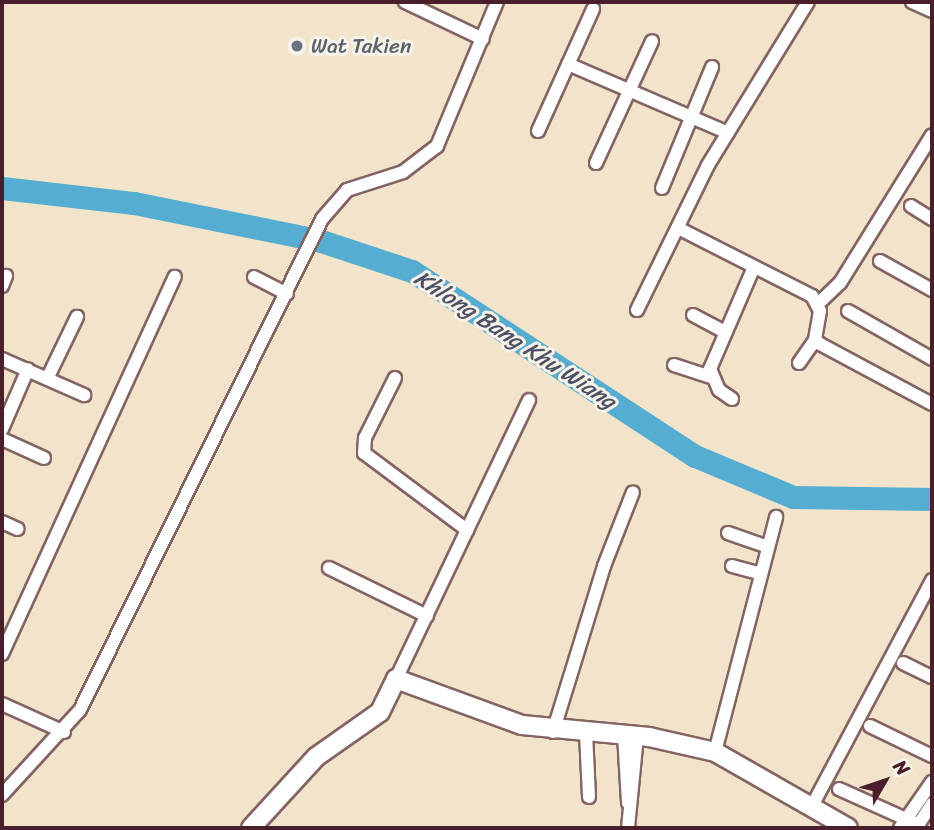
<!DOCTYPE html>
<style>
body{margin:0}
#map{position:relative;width:934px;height:830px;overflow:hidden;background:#f1e4ca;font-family:Sriracha,sans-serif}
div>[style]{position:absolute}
.river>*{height:23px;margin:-11.5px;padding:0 11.5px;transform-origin:11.5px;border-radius:11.5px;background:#55add2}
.roads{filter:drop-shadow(2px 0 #846463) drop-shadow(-2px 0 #846463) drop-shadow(0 2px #846463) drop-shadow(0 -2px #846463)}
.street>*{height:12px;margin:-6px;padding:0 6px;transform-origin:6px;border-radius:6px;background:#fff}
.secondary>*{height:18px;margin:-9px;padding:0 9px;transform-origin:9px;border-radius:9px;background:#fff}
.dots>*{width:19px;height:19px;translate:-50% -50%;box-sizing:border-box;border:4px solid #f7f3e8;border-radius:50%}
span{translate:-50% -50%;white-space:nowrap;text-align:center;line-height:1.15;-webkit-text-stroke:6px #f7f3e8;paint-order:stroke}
.worship-label{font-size:21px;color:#5b616d}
.left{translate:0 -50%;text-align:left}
.water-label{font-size:23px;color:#4e5165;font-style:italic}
.frame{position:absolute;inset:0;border:4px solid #4a1f2b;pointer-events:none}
.north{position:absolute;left:850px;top:746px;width:70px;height:70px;-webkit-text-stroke:5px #f7f3e8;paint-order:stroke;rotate:51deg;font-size:19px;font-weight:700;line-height:28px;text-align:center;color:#4a1f2b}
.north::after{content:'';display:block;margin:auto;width:24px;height:32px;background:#4a1f2b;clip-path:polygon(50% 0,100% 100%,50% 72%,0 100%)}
</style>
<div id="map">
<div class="river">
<i style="left:2px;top:188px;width:133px;rotate:6.5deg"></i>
<i style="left:134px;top:203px;width:188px;rotate:11.4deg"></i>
<i style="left:318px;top:240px;width:99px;rotate:18.3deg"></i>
<i style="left:412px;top:271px;width:338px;rotate:33.2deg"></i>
<i style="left:695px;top:456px;width:106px;rotate:22.7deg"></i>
<i style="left:793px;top:497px;width:139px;rotate:0.8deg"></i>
</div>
<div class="roads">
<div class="street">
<i style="left:405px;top:2px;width:86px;rotate:25.4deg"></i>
<i style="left:912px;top:2px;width:22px;rotate:24deg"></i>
<i style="left:568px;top:64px;width:174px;rotate:23.3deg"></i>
<i style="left:538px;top:131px;width:134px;rotate:-65.7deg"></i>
<i style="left:596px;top:163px;width:134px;rotate:-65.3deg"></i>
<i style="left:662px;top:188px;width:131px;rotate:-67.5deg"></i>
<i style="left:911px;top:206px;width:25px;rotate:32deg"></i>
<i style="left:678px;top:228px;width:150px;rotate:26.9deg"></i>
<i style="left:812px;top:296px;width:17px;rotate:62deg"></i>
<i style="left:820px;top:311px;width:29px;rotate:100deg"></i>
<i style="left:815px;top:340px;width:6px;rotate:39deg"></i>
<i style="left:820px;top:344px;width:127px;rotate:28.2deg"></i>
<i style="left:880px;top:261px;width:60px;rotate:29.1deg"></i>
<i style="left:254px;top:277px;width:37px;rotate:27deg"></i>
<i style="left:2px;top:286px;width:11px;rotate:-68deg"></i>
<i style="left:818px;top:304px;width:30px;rotate:-44deg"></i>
<i style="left:840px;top:283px;width:174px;rotate:-58.1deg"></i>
<i style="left:637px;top:310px;width:161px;rotate:-63.9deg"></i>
<i style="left:708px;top:165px;width:191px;rotate:-58.5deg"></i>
<i style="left:848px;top:311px;width:97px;rotate:29.7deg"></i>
<i style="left:693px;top:315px;width:36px;rotate:28deg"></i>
<i style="left:2px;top:359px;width:90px;rotate:23.7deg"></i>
<i style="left:799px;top:363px;width:28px;rotate:-55deg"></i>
<i style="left:674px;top:365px;width:38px;rotate:18deg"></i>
<i style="left:48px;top:377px;width:67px;rotate:-64.2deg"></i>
<i style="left:395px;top:378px;width:67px;rotate:116.6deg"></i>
<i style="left:365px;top:438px;width:15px;rotate:94deg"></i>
<i style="left:364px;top:453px;width:129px;rotate:36.8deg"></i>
<i style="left:732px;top:399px;width:16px;rotate:-145deg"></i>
<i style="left:719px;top:390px;width:23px;rotate:-113deg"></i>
<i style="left:710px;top:369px;width:111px;rotate:-66.7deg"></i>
<i style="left:2px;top:429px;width:65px;rotate:-66.6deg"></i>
<i style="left:2px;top:439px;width:46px;rotate:24.3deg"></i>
<i style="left:2px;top:522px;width:17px;rotate:24deg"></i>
<i style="left:728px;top:533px;width:42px;rotate:19.3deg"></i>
<i style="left:732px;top:566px;width:30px;rotate:15deg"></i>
<i style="left:329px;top:568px;width:109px;rotate:26.1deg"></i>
<i style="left:2px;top:654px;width:415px;rotate:-65.4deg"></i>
<i style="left:903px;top:663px;width:32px;rotate:26deg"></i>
<i style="left:396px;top:679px;width:309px;rotate:-64.5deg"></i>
<i style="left:2px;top:704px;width:68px;rotate:24.3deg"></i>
<i style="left:870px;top:726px;width:69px;rotate:25.8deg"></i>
<i style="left:553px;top:732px;width:174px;rotate:-72.9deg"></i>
<i style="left:604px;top:566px;width:79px;rotate:-68.6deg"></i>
<i style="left:586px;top:733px;width:64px;rotate:87.3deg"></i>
<i style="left:624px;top:735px;width:68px;rotate:86.6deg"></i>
<i style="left:715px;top:752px;width:243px;rotate:-75.4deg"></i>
<i style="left:839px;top:789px;width:88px;rotate:24.2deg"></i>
<i style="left:2px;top:795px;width:115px;rotate:-47.5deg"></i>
<i style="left:80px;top:710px;width:547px;rotate:-63.76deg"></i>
<i style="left:322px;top:219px;width:38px;rotate:-49deg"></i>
<i style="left:347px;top:190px;width:59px;rotate:-17.8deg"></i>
<i style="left:403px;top:172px;width:43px;rotate:-37.4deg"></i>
<i style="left:437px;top:146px;width:156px;rotate:-67.4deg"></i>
<i style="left:812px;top:806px;width:256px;rotate:-62deg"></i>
<i style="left:628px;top:828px;width:92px;rotate:-84.4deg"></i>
<i style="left:900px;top:828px;width:56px;rotate:-55.2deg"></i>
<i style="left:916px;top:828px;width:29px;rotate:-56deg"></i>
</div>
<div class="secondary">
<i style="left:251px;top:828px;width:96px;rotate:-47.5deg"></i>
<i style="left:316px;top:757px;width:78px;rotate:-35.1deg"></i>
<i style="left:380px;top:712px;width:37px;rotate:-64deg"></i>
<i style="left:396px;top:679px;width:134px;rotate:20.1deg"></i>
<i style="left:522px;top:725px;width:128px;rotate:5.4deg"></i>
<i style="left:649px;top:737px;width:68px;rotate:12.8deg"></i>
<i style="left:715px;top:752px;width:153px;rotate:29.7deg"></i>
</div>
</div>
<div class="dots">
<i style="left:297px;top:46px;background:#6b7280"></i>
</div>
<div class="worship-label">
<span class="left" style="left:311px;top:46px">Wat Takien</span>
</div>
<div class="water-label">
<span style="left:515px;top:340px;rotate:33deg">Khlong Bang Khu Wiang</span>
</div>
<div class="frame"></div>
<div class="north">N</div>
</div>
